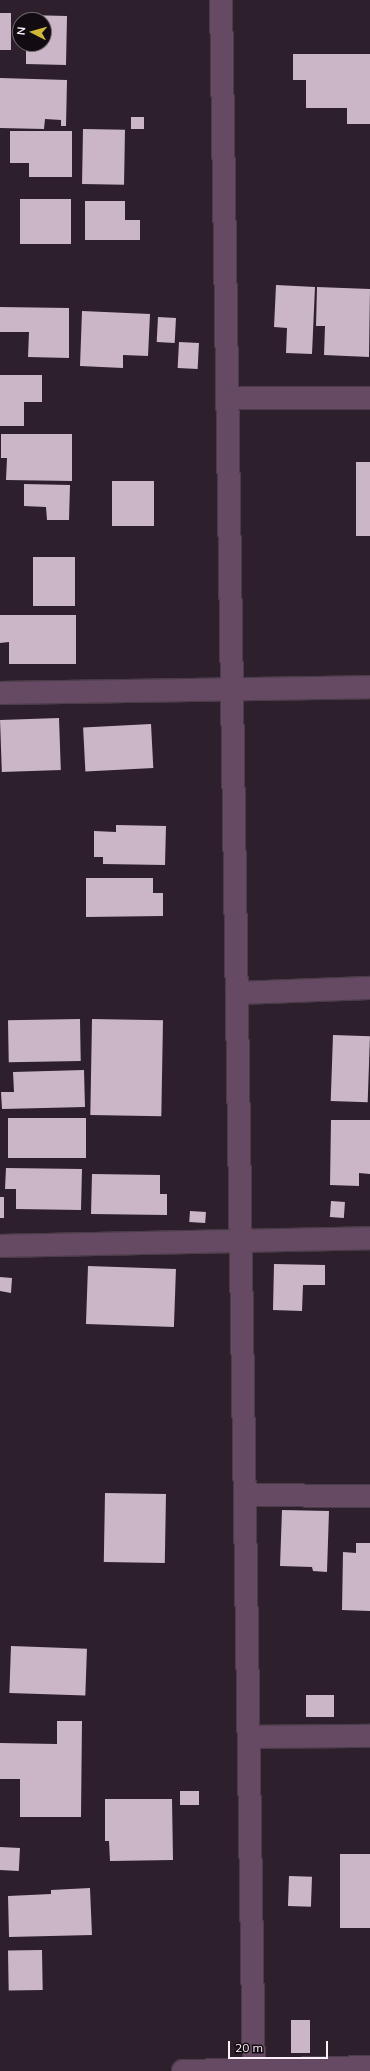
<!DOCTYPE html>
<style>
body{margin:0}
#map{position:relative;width:370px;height:2071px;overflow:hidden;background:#2e1f2c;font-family:Mulish,sans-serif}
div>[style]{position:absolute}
.building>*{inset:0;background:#cab6c7;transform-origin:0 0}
.roads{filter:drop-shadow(1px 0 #4b3c49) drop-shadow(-1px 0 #4b3c49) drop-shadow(0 1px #4b3c49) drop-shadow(0 -1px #4b3c49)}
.minor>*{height:22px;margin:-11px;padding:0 11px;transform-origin:11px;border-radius:11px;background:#664a63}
span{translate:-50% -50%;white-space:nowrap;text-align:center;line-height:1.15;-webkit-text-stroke:4px #120b11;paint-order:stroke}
.north{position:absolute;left:12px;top:12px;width:40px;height:40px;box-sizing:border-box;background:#120b11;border:1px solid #70676e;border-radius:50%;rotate:276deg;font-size:11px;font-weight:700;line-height:16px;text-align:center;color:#fcf1fa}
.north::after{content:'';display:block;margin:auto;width:14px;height:18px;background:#cfb837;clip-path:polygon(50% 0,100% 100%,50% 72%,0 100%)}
.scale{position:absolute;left:228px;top:2041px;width:100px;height:18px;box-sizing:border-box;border:2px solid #fcf1fa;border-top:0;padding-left:5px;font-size:12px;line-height:14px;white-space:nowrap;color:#fcf1fa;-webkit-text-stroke:3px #120b11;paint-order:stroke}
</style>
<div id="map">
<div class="building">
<i style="left:0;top:13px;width:11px;height:37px"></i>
<i style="clip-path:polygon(27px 15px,67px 16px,66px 65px,26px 64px,26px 44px,44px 44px,44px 20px,27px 20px)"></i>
<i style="clip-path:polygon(293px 54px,370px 54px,370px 124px,347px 124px,347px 108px,306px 108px,306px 80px,293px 80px)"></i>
<i style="clip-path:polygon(0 78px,67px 80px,66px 126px,61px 126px,61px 120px,45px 119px,44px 129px,0 128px)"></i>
<i style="left:131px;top:117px;width:13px;height:12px"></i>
<i style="left:83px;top:129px;width:42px;height:55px;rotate:1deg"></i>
<i style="clip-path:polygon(10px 131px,72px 131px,72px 177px,29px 177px,29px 163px,10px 163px)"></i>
<i style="left:20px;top:199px;width:51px;height:45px"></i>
<i style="clip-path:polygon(85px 201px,125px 201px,125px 220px,140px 220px,140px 240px,85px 240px)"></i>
<i style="clip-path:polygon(276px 285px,315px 287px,312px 354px,286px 353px,287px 328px,274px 327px)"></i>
<i style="clip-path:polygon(317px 287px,370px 289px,369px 357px,324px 355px,325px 326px,316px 326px)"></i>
<i style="clip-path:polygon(0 307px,69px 308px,69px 358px,28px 357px,29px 332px,0 332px)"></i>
<i style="clip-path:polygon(82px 311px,150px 314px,148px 356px,123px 355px,123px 368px,80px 366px)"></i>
<i style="left:158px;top:317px;width:18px;height:25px;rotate:3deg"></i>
<i style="left:179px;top:342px;width:20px;height:26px;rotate:3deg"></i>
<i style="clip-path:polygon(0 375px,42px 375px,42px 402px,24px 402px,24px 426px,0 426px)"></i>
<i style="clip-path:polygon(1px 434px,72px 434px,72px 481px,6px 480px,7px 458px,1px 458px)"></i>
<i style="left:356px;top:462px;width:14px;height:74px"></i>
<i style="left:112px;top:481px;width:42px;height:45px"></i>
<i style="clip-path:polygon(24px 484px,70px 485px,69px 520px,47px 520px,46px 507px,24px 506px)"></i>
<i style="left:33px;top:557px;width:42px;height:49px"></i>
<i style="clip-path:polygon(0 615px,76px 615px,76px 664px,9px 664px,9px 642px,0 643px)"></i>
<i style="left:59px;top:718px;width:52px;height:59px;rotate:88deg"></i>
<i style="left:151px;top:724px;width:44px;height:68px;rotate:87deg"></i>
<i style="clip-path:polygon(116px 825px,166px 826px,165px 865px,103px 864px,103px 857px,94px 857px,94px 831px,116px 832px)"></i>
<i style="clip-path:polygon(86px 878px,153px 878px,153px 893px,163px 893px,163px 916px,86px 917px)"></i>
<i style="left:80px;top:1019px;width:42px;height:72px;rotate:89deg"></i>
<i style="left:92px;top:1019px;width:71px;height:96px;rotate:1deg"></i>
<i style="left:333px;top:1035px;width:37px;height:66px;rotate:2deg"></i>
<i style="clip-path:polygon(84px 1070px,85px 1107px,2px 1109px,1px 1092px,14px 1092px,13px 1072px)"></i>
<i style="left:8px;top:1118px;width:78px;height:40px"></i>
<i style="clip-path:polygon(331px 1120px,370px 1120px,370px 1174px,359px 1173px,359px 1186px,330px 1185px)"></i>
<i style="clip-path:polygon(6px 1168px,82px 1169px,81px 1210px,16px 1209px,16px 1189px,5px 1189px)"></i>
<i style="clip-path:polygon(92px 1174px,160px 1175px,160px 1194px,167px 1194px,167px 1215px,91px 1214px)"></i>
<i style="left:0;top:1197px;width:4px;height:21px"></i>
<i style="left:331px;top:1201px;width:14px;height:16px;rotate:4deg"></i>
<i style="left:190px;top:1211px;width:16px;height:11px;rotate:4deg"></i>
<i style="clip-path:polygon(274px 1264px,325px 1265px,325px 1285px,303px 1285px,302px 1311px,273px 1310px)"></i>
<i style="left:88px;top:1266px;width:88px;height:58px;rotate:2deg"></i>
<i style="clip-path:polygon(0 1277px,12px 1278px,11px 1293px,0 1291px)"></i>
<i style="left:105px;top:1493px;width:61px;height:69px;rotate:1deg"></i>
<i style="clip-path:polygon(282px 1510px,329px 1511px,327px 1572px,313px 1571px,312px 1567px,280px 1566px)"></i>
<i style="clip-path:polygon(356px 1543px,370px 1543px,370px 1611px,342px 1610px,343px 1552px,356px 1553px)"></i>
<i style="left:11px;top:1646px;width:76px;height:47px;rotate:2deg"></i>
<i style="left:306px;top:1695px;width:28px;height:22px"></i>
<i style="clip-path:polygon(57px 1721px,82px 1721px,81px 1817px,20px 1817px,20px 1779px,0 1779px,0 1743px,57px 1744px)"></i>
<i style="left:180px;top:1791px;width:19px;height:14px"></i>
<i style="clip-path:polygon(105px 1799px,172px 1799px,173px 1860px,110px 1861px,109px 1841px,105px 1841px)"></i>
<i style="left:0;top:1847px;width:20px;height:23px;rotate:3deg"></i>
<i style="left:340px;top:1854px;width:30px;height:74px"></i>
<i style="left:289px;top:1876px;width:23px;height:30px;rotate:2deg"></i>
<i style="clip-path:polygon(90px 1888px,92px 1935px,9px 1937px,8px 1896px,51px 1894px,51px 1890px)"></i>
<i style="left:42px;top:1950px;width:40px;height:34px;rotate:89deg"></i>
<i style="left:310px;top:2020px;width:33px;height:19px;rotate:90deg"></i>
</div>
<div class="roads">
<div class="minor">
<i style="left:221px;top:0;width:2071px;rotate:89.09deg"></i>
<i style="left:227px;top:398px;width:143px"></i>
<i style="left:0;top:693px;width:370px;rotate:-0.9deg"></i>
<i style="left:237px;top:993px;width:133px;rotate:-2.2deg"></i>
<i style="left:0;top:1246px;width:370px;rotate:-1.2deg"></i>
<i style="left:245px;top:1495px;width:125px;rotate:0.5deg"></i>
<i style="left:249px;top:1737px;width:121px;rotate:-0.5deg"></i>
<i style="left:183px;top:2071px;width:187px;rotate:-1.2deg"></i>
</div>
</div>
<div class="north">N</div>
<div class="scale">20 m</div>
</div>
